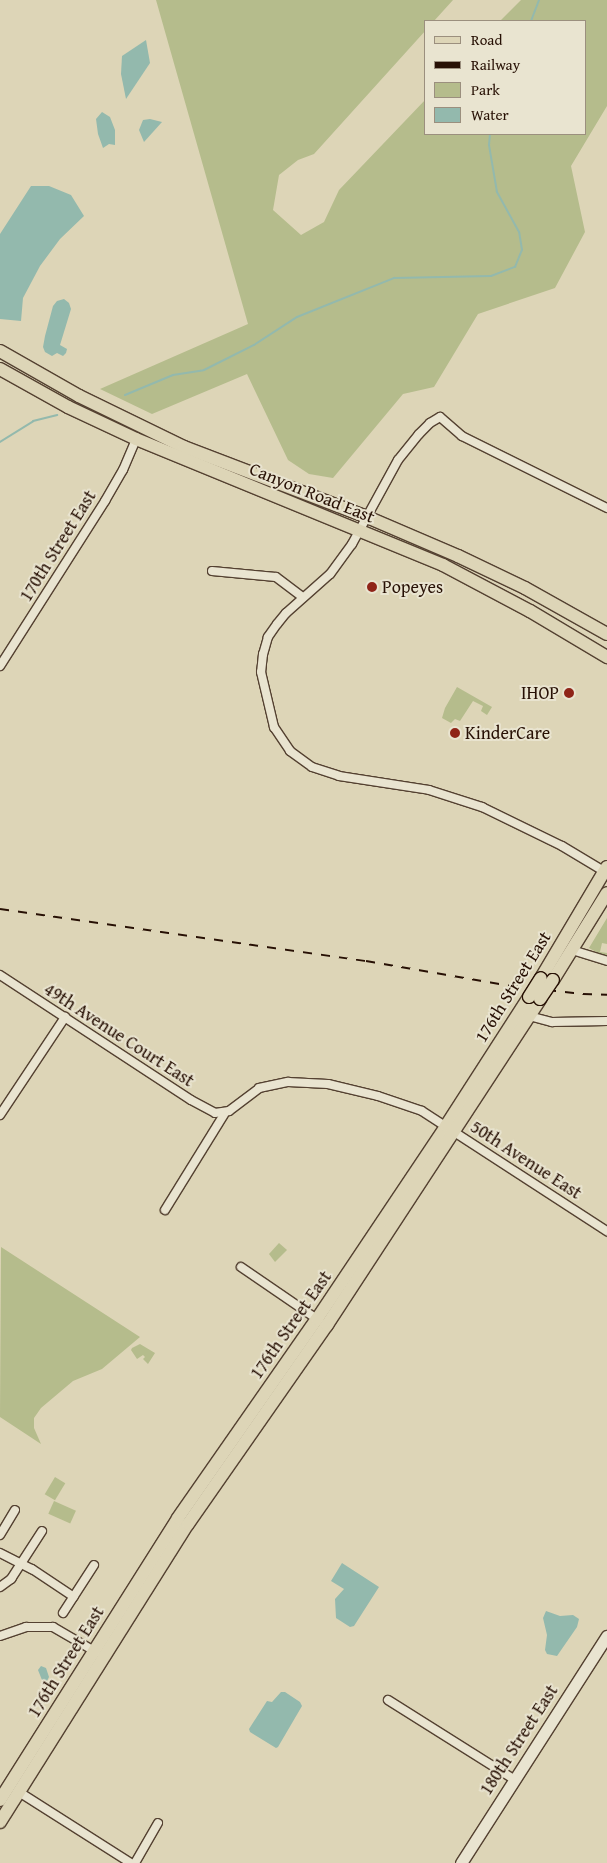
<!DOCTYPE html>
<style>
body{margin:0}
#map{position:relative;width:607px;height:1863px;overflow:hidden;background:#ddd5b7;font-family:"Gentium Book Plus",serif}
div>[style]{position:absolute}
.green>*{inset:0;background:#b5bc8c;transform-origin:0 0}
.water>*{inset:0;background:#93b9ad}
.stream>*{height:2px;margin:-1px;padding:0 1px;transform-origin:1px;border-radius:1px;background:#93b9ad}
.roads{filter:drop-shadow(1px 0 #544131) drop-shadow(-1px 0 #544131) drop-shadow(0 1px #544131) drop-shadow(0 -1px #544131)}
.street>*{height:8px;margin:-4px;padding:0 4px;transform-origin:4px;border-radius:4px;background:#e9e4d0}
.secondary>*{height:11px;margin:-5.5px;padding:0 5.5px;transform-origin:5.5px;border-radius:5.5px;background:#e9e4d0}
.primary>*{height:12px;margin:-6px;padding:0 6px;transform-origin:6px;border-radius:6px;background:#ddd5b7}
.rail>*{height:2px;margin-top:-1px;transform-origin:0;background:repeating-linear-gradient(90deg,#271004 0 9px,transparent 0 18px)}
.bridges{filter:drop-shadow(1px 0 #271004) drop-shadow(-1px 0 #271004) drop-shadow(0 1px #271004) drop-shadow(0 -1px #271004)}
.primary-bridge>*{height:12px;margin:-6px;padding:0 6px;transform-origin:6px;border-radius:6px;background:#ddd5b7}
.dots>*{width:14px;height:14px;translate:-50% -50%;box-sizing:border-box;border:2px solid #e9e4d0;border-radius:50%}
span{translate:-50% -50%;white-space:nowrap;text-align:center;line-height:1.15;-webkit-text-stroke:4px #e9e4d0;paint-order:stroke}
.street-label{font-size:18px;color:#271004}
.poi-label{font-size:18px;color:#271004}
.left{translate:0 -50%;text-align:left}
.right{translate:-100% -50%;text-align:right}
.legend{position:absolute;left:424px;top:20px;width:162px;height:115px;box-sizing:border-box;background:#e9e4d0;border:1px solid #9b8f7e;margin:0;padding:6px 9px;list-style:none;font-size:15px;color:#271004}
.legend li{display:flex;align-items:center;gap:10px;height:25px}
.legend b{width:25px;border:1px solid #9b8f7e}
</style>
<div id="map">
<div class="green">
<i style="clip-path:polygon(156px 0,453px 0,434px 21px,426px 21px,426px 30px,314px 154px,298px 160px,279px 175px,273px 210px,301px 235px,324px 222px,339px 190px,426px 99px,426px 134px,586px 134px,586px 21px,500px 21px,521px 0,607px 0,607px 106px,571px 166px,585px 232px,555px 288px,478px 314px,434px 387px,403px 394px,333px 478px,309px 474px,288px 460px,247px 374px,152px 414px,100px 389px,248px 324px)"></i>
<i style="clip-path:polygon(457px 687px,492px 707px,487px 715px,481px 711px,483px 706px,473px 701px,460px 721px,455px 719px,451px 723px,442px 718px,445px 708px)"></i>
<i style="clip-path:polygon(607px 918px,607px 944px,602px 943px,600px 952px,607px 953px,607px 958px,589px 948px)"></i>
<i style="clip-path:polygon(279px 1243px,287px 1250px,275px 1262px,269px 1254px)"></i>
<i style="clip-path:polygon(1px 1247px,140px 1337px,102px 1369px,73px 1381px,41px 1408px,34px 1418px,34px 1428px,41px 1444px,0 1417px)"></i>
<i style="clip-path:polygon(140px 1344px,155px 1353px,148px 1364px,143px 1359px,145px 1357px,143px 1355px,137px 1359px,131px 1350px,132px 1348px)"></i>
<i style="left:55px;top:1477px;width:12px;height:20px;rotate:31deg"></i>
<i style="left:54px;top:1501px;width:24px;height:14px;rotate:24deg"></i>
</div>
<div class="water">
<i style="clip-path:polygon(146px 40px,150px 63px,126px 99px,121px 74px,122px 56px)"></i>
<i style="clip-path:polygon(102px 112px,110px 117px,115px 130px,115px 145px,109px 144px,103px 148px,98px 134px,96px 119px)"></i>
<i style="clip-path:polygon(150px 119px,162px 122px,144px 142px,139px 130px,143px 120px)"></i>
<i style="clip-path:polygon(31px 186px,49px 186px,71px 195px,84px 216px,60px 239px,40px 266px,23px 298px,21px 321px,0 319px,0 234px)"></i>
<i style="clip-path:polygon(64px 299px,69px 303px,71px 309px,60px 345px,67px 349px,66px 353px,63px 356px,57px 353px,52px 356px,45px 352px,43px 347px,45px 336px,53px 306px,57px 301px)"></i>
<i style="clip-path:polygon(342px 1563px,379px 1587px,354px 1626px,350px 1627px,336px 1618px,335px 1599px,344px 1589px,331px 1581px)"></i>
<i style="clip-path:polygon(546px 1611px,560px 1616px,573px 1615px,579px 1619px,577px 1627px,557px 1656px,547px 1654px,545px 1650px,547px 1635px,543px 1618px)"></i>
<i style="clip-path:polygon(41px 1666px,46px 1668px,49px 1677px,47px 1681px,42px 1680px,38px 1670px)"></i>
<i style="clip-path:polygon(281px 1692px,285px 1692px,300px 1702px,302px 1706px,278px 1747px,276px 1748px,250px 1732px,249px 1729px,267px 1701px,272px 1702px)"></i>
</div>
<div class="stream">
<i style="left:531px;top:21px;width:22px;rotate:-69deg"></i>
<i style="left:125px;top:395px;width:52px;rotate:-22.6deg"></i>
<i style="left:173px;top:375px;width:31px;rotate:-9deg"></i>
<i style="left:204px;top:370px;width:56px;rotate:-26.6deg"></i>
<i style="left:254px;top:345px;width:51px;rotate:-33.1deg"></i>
<i style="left:297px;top:317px;width:105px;rotate:-21.9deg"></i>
<i style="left:394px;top:278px;width:97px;rotate:-1.2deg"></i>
<i style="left:491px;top:276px;width:26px;rotate:-21deg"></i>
<i style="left:515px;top:267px;width:18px;rotate:-68deg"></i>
<i style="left:522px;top:250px;width:18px;rotate:-99deg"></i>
<i style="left:519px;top:232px;width:46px;rotate:-118.8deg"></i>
<i style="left:497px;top:192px;width:48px;rotate:-99.7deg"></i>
<i style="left:489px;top:145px;width:11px;rotate:-85deg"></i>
<i style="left:0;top:442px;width:39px;rotate:-32deg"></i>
<i style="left:33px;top:421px;width:25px;rotate:-14deg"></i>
</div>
<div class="roads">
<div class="street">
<i style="left:607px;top:508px;width:162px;rotate:-153.6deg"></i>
<i style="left:462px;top:436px;width:29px;rotate:-139deg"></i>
<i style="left:440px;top:417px;width:12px;rotate:149deg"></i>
<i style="left:430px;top:423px;width:16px;rotate:135deg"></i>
<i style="left:419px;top:434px;width:33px;rotate:129deg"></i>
<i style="left:398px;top:460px;width:96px;rotate:118.7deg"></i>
<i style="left:352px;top:544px;width:37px;rotate:126deg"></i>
<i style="left:330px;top:574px;width:59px;rotate:138.4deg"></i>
<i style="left:286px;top:613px;width:14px;rotate:129deg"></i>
<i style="left:277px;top:624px;width:16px;rotate:125deg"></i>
<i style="left:268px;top:637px;width:18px;rotate:106deg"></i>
<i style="left:263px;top:654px;width:18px;rotate:96deg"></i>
<i style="left:261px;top:672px;width:57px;rotate:76.7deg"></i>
<i style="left:274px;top:727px;width:29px;rotate:56deg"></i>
<i style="left:290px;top:751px;width:27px;rotate:36deg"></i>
<i style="left:312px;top:767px;width:28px;rotate:18deg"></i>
<i style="left:339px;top:776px;width:91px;rotate:8.8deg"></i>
<i style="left:429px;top:790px;width:56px;rotate:17.8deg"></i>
<i style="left:482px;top:807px;width:89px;rotate:26deg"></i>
<i style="left:562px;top:846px;width:52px;rotate:31deg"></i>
<i style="left:212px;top:571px;width:64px;rotate:5.4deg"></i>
<i style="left:276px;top:577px;width:34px;rotate:37deg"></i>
<i style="left:0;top:666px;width:196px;rotate:-57.5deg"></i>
<i style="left:105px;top:501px;width:36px;rotate:-60deg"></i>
<i style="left:123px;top:470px;width:34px;rotate:-67deg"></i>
<i style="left:572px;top:950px;width:37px;rotate:17deg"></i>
<i style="left:0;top:975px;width:228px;rotate:33.2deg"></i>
<i style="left:191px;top:1100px;width:27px;rotate:28deg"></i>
<i style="left:215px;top:1113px;width:14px;rotate:-8deg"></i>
<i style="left:229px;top:1111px;width:38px;rotate:-37deg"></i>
<i style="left:259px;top:1088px;width:30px;rotate:-12deg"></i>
<i style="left:288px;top:1082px;width:40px;rotate:2.9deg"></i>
<i style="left:328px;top:1084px;width:51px;rotate:13.5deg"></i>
<i style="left:378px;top:1096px;width:46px;rotate:18.8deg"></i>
<i style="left:422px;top:1111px;width:221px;rotate:33deg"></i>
<i style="left:529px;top:1016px;width:24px;rotate:15deg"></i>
<i style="left:552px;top:1022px;width:55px;rotate:-1deg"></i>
<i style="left:0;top:1115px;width:118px;rotate:-56.4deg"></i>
<i style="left:165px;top:1210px;width:114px;rotate:-58.3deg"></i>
<i style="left:241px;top:1267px;width:92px;rotate:34.4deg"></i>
<i style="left:0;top:1535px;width:29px;rotate:-59deg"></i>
<i style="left:0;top:1553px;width:36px;rotate:27deg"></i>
<i style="left:32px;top:1569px;width:50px;rotate:33.7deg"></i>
<i style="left:0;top:1587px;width:14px;rotate:-36deg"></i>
<i style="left:11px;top:1579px;width:57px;rotate:-57.1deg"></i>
<i style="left:63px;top:1613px;width:57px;rotate:-57.1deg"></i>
<i style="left:0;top:1636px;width:28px;rotate:-19deg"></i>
<i style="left:26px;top:1627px;width:27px"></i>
<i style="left:53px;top:1627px;width:50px;rotate:30.2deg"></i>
<i style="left:388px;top:1700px;width:150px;rotate:32.2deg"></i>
<i style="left:19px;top:1792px;width:133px;rotate:32.4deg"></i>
<i style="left:135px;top:1863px;width:46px;rotate:-60.1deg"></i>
</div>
<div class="secondary">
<i style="left:461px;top:1863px;width:270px;rotate:-57.3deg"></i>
</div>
<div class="primary">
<i style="left:0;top:351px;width:91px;rotate:29.7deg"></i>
<i style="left:79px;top:396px;width:117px;rotate:25.9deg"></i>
<i style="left:184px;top:447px;width:196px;rotate:20.9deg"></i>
<i style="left:367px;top:517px;width:99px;rotate:23.2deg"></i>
<i style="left:458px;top:556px;width:74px;rotate:25.5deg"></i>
<i style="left:525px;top:588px;width:94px;rotate:29.3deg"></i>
<i style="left:0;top:369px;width:78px;rotate:29.2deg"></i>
<i style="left:68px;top:407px;width:75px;rotate:25.2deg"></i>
<i style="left:136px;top:439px;width:332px;rotate:22.3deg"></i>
<i style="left:443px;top:565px;width:98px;rotate:27.9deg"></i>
<i style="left:530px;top:611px;width:90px;rotate:30.9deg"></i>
<i style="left:541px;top:978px;width:129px;rotate:-59.3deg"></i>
<i style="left:553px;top:980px;width:102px;rotate:-58.2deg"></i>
<i style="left:0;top:1800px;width:333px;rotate:-57.7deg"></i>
<i style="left:178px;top:1518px;width:243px;rotate:-55.1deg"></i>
<i style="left:317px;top:1319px;width:232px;rotate:-56.2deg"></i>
<i style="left:446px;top:1126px;width:153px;rotate:-57.2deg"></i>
<i style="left:0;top:1822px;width:352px;rotate:-57.8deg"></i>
<i style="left:188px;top:1524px;width:243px;rotate:-55.1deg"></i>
<i style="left:327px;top:1325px;width:389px;rotate:-56.8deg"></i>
</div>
</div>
<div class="rail">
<i style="left:0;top:909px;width:370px;rotate:8.1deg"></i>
<i style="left:366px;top:961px;width:147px;rotate:9.8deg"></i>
<i style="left:511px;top:986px;width:72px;rotate:6.3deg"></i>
<i style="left:583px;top:994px;width:24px;rotate:2deg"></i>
</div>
<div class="bridges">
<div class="primary-bridge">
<i style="left:529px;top:997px;width:22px;rotate:-58deg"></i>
<i style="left:540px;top:999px;width:23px;rotate:-56deg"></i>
</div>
</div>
<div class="dots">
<i style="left:372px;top:587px;background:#8f2418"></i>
<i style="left:569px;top:693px;background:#8f2418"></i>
<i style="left:455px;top:733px;background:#8f2418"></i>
</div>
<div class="street-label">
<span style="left:312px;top:493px;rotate:22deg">Canyon Road East</span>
<span style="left:58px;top:546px;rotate:-58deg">170th Street East</span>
<span style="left:513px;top:987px;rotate:-58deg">176th Street East</span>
<span style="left:119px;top:1035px;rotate:33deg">49th Avenue Court East</span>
<span style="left:526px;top:1160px;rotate:33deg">50th Avenue East</span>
<span style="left:291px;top:1325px;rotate:-55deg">176th Street East</span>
<span style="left:66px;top:1662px;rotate:-58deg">176th Street East</span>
<span style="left:519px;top:1740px;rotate:-57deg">180th Street East</span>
</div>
<div class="poi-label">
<span class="left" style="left:382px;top:587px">Popeyes</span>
<span class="right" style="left:559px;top:693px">IHOP</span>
<span class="left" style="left:465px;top:733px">KinderCare</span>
</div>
<ul class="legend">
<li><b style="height:6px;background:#ddd5b7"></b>Road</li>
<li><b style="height:6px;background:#271004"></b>Railway</li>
<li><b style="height:14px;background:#b5bc8c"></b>Park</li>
<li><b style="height:14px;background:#93b9ad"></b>Water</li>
</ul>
</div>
